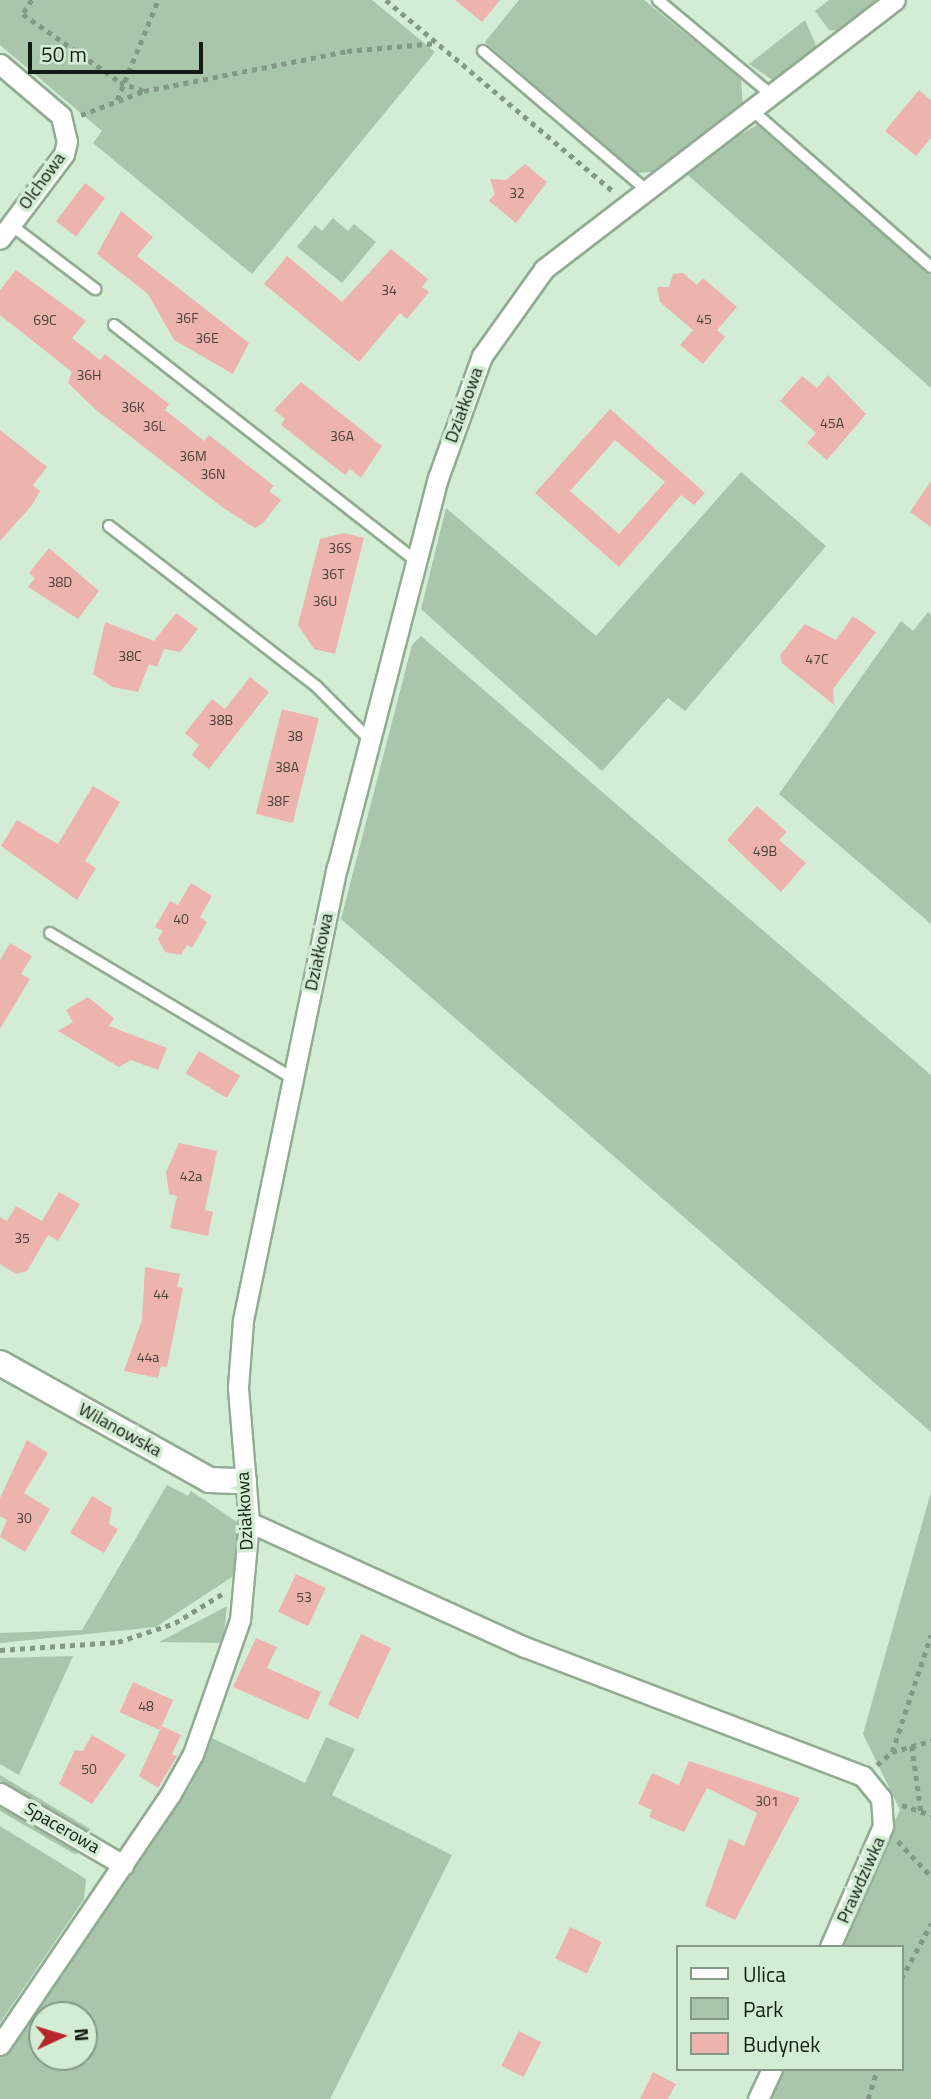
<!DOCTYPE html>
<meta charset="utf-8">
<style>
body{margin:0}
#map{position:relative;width:931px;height:2099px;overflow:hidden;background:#d2edd4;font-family:"Titillium Web",sans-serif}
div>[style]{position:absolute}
.green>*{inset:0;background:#a9c6ab;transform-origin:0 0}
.building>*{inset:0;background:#edb4af;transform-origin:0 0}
.path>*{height:4.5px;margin-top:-2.25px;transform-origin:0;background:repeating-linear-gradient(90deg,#849886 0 5px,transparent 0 10px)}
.roads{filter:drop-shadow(2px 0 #92ab93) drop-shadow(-2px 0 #92ab93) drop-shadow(0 2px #92ab93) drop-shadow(0 -2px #92ab93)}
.service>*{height:10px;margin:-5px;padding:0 5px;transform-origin:5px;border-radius:5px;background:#fff}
.minor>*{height:19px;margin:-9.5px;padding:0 9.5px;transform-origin:9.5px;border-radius:9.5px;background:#fff}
.tertiary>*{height:24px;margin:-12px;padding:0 12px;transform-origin:12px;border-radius:12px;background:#fff}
span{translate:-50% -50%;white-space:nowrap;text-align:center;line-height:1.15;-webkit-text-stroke:7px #d2edd4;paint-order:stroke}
.number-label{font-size:14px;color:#4a423a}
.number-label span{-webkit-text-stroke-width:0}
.street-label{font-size:18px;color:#131c13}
.legend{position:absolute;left:676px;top:1945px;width:228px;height:126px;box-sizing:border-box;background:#d2edd4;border:2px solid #869987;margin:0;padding:9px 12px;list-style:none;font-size:21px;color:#131c13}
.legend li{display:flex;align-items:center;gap:14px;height:35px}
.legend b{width:35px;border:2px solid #869987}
.north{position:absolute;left:28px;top:2001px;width:70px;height:70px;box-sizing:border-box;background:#d2edd4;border:2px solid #869987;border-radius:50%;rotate:86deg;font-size:19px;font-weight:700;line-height:28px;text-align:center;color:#131c13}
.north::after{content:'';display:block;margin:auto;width:24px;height:32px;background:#b7262d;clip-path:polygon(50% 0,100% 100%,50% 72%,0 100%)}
.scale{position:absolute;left:28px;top:42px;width:175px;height:32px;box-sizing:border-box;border:4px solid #131c13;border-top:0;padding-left:9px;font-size:21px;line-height:24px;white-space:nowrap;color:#131c13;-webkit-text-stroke:5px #d2edd4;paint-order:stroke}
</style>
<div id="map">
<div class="green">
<i style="clip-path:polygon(0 0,372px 0,435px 52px,252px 274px,93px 143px,102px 131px,0 45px)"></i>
<i style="clip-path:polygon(519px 0,644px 0,741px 79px,743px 106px,652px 172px,637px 173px,485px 42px)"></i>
<i style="clip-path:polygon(829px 0,883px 0,844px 31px,829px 30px,815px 11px)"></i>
<i style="clip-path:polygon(805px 20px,818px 50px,774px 81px,749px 64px)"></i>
<i style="clip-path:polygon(757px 125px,931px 276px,931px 388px,681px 169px)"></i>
<i style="clip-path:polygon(333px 218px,348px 231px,354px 224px,376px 242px,342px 283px,297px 247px,315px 225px,322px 231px)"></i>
<i style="clip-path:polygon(741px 472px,826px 546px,685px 711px,668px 698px,602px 771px,421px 609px,446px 508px,596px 636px)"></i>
<i style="clip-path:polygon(928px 612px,931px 615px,931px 924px,779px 794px,901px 621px,913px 631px)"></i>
<i style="clip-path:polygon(421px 636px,931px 1075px,931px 1432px,341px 919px,412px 645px)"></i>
<i style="clip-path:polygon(167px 1485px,188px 1496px,191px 1491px,240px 1524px,235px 1575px,156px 1627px,0 1643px,0 1633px,82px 1630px)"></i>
<i style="clip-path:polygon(931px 1492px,931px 2099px,764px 2099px,778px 2069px,901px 2069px,901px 1947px,836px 1947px,900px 1810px,863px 1734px)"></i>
<i style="clip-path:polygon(227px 1606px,223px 1643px,159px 1642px)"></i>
<i style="clip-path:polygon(73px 1656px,19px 1775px,0 1764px,0 1658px)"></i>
<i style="clip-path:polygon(evenodd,326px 1737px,355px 1749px,332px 1795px,452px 1855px,330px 2099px,0 2099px,0 2057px,191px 1785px,212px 1738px,305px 1783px,326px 1737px,42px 2015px,84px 2015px,84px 2057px,42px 2057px,42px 2015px)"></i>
<i style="left:0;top:1775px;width:107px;height:5px;rotate:31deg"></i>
<i style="left:0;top:1804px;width:91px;height:6px;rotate:30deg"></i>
<i style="clip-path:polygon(0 1826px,86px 1879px,84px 1899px,0 2023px)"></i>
</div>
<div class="building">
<i style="clip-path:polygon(455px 0,500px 0,482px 22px)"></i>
<i style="clip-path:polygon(919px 90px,931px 100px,931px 138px,916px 156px,885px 131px)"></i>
<i style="clip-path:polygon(525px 164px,547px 182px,516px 223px,489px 201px,495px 194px,490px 179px,506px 180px)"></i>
<i style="left:85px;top:183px;width:25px;height:48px;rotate:37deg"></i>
<i style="clip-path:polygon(121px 211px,153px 237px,137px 256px,249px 343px,233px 374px,174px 340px,148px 294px,97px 254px)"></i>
<i style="clip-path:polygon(391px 249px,428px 279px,422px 287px,429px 292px,407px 319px,400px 313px,359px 362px,264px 284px,287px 256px,342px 302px)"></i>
<i style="clip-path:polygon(16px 270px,86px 321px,72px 338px,100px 360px,105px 354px,169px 404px,165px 410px,193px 432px,204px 441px,209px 435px,274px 486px,269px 491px,281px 500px,263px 523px,255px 528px,222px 507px,96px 410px,68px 383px,72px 372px,0 315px,0 290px)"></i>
<i style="clip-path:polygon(683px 273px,697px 285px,703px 278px,737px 307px,717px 330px,725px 337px,703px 364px,680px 345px,693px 330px,660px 302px,657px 287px,669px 287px,673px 274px)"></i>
<i style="clip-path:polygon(828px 375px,866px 414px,827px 460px,807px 443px,816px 433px,780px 401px,802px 376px,817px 388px)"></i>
<i style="clip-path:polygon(301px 382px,382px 446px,361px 478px,350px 469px,345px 475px,281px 425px,285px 419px,274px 410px)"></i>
<i style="clip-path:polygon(evenodd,610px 409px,705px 493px,694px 505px,681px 495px,619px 567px,535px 493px,610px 409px,615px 440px,665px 482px,619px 534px,570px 491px,615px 440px)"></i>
<i style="clip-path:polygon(0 430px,47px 467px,33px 485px,40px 491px,32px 505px,0 541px)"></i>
<i style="clip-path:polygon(931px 481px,931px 527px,910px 512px)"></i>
<i style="clip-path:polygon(344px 533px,364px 538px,335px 654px,314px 649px,298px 625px,320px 539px)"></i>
<i style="clip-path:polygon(49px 548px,99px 591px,78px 619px,28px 587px,35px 578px,29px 573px)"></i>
<i style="clip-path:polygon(176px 613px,198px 629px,180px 652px,164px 649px,157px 667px,149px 664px,138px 692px,113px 687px,93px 674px,105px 622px,154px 641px)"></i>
<i style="clip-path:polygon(853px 616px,876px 632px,833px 689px,834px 705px,782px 663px,780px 655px,805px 624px,836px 640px)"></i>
<i style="clip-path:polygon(250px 677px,269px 692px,209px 769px,192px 755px,199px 745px,185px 733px,212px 699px,225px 709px)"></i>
<i style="left:282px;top:709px;width:38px;height:108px;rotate:14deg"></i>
<i style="clip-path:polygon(93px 786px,120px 802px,85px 861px,96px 868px,77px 900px,1px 846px,17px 820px,58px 844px)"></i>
<i style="clip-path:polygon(757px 806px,787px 832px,779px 840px,806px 863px,781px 892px,727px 840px)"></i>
<i style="clip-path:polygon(191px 883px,212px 896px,200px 917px,207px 922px,192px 948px,187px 945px,181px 955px,165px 952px,158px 939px,163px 931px,155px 927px,170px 901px,178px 905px)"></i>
<i style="clip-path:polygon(10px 943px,32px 956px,21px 974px,30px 979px,0 1029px,0 960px)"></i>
<i style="clip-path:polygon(88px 997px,114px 1018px,109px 1026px,167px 1048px,158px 1070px,131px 1060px,119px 1067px,58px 1031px,73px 1022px,66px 1010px)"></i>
<i style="left:199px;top:1051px;width:48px;height:26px;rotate:31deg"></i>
<i style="clip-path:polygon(179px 1143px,217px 1151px,205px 1210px,213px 1212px,208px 1236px,170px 1228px,177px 1196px,169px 1194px,166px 1172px)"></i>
<i style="clip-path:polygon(59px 1192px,80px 1204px,58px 1241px,48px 1235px,27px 1271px,16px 1274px,0 1264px,0 1217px,7px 1221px,16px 1206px,42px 1221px)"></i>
<i style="clip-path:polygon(145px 1267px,180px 1274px,177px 1287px,183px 1288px,167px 1367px,161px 1366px,158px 1378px,124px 1371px,142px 1320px)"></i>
<i style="clip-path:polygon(27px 1440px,48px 1453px,24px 1493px,50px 1509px,25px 1552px,0 1537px,7px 1520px,0 1516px,0 1498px)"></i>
<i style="clip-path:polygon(92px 1496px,112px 1508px,109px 1524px,118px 1529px,104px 1553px,70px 1533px)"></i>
<i style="left:296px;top:1574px;width:33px;height:42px;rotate:25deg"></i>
<i style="left:361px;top:1634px;width:33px;height:78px;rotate:25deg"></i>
<i style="clip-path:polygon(256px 1638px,277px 1647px,267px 1668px,321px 1692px,308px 1720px,233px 1687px)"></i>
<i style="left:133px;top:1682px;width:44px;height:33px;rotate:24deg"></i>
<i style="clip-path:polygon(162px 1726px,181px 1735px,172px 1754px,177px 1756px,158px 1788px,139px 1776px)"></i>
<i style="clip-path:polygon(92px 1735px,126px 1755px,92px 1804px,59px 1784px,75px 1750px,83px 1751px)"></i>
<i style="clip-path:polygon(689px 1761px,800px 1798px,735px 1920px,705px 1906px,729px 1839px,744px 1846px,757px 1813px,707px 1788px,684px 1832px,649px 1817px,652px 1810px,638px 1804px,652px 1773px,679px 1785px)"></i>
<i style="left:570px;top:1927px;width:35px;height:35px;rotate:25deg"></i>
<i style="left:519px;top:2031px;width:25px;height:39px;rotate:27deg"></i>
<i style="clip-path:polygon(653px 2072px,676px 2084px,668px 2099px,640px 2099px)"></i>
</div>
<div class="path">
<i style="left:32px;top:0;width:17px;rotate:123deg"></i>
<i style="left:23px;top:14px;width:118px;rotate:35deg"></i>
<i style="left:120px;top:82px;width:25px;rotate:21deg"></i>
<i style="left:386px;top:0;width:297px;rotate:40.1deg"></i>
<i style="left:117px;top:100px;width:108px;rotate:-67.7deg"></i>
<i style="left:81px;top:115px;width:67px;rotate:-20.9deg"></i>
<i style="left:144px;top:91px;width:207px;rotate:-11.1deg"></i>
<i style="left:347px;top:51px;width:90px;rotate:-5.1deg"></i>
<i style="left:0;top:1650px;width:118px;rotate:-3.9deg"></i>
<i style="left:118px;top:1642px;width:60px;rotate:-18.4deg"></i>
<i style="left:175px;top:1623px;width:55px;rotate:-31.7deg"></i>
<i style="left:912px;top:1746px;width:66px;rotate:82.1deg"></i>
<i style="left:892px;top:1752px;width:123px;rotate:-71.6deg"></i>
<i style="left:877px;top:1765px;width:20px;rotate:-41deg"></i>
<i style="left:892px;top:1752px;width:41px;rotate:-15.8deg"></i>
<i style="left:902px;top:1805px;width:31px;rotate:19deg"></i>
<i style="left:898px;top:1841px;width:48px;rotate:46.7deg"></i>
<i style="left:901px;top:1979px;width:63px;rotate:-61.4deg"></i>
<i style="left:868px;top:2099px;width:31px;rotate:-73deg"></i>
</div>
<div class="roads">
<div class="service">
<i style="left:658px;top:0;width:151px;rotate:39.9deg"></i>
<i style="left:483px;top:51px;width:211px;rotate:40.4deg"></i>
<i style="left:753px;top:111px;width:237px;rotate:41.2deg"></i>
<i style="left:11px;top:225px;width:106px;rotate:37.3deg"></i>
<i style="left:114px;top:325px;width:383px;rotate:38deg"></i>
<i style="left:109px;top:526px;width:263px;rotate:37.7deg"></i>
<i style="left:317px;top:687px;width:75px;rotate:45deg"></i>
<i style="left:50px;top:933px;width:282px;rotate:30.9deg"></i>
</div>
<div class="minor">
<i style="left:0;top:64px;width:80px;rotate:40.4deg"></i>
<i style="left:61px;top:116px;width:26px;rotate:77deg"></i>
<i style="left:67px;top:141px;width:13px;rotate:103deg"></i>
<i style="left:64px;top:154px;width:106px;rotate:127deg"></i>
<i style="left:249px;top:1522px;width:303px;rotate:24.4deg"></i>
<i style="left:525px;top:1647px;width:362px;rotate:20.9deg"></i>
<i style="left:863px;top:1776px;width:28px;rotate:51deg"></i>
<i style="left:881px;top:1798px;width:28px;rotate:86deg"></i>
<i style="left:883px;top:1826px;width:132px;rotate:113.7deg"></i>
<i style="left:0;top:1793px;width:143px;rotate:30.3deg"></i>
<i style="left:0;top:2045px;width:302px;rotate:-55.8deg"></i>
<i style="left:170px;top:1795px;width:47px;rotate:-60.7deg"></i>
<i style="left:193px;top:1754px;width:142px;rotate:-70.7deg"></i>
<i style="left:240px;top:1620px;width:98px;rotate:-84.8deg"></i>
<i style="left:249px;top:1522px;width:135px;rotate:-94.7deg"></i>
<i style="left:238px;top:1387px;width:67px;rotate:-85.7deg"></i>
<i style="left:243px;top:1320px;width:462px;rotate:-78.3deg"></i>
<i style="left:337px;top:868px;width:403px;rotate:-75.5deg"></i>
<i style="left:438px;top:478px;width:130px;rotate:-70.2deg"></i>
<i style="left:482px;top:356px;width:107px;rotate:-54.5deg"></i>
<i style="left:544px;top:269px;width:442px;rotate:-37.5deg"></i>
<i style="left:758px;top:2099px;width:33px;rotate:-65deg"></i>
</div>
<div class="tertiary">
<i style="left:0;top:1363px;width:240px;rotate:29.2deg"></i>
<i style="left:209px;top:1480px;width:35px;rotate:2deg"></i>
</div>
</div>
<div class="number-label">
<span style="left:517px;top:193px">32</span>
<span style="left:389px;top:290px">34</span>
<span style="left:187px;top:318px">36F</span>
<span style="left:704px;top:319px">45</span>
<span style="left:45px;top:320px">69C</span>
<span style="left:207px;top:338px">36E</span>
<span style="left:89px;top:375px">36H</span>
<span style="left:133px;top:407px">36K</span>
<span style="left:832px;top:423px">45A</span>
<span style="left:154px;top:426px">36L</span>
<span style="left:342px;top:436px">36A</span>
<span style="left:193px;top:456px">36M</span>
<span style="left:213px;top:474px">36N</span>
<span style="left:340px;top:548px">36S</span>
<span style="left:333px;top:574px">36T</span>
<span style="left:60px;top:582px">38D</span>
<span style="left:325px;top:601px">36U</span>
<span style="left:130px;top:656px">38C</span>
<span style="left:817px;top:659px">47C</span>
<span style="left:221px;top:720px">38B</span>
<span style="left:295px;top:736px">38</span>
<span style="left:287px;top:767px">38A</span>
<span style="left:278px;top:801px">38F</span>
<span style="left:765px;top:851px">49B</span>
<span style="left:181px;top:919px">40</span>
<span style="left:191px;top:1176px">42a</span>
<span style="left:22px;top:1238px">35</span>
<span style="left:161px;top:1294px">44</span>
<span style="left:148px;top:1357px">44a</span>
<span style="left:24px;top:1518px">30</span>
<span style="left:304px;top:1597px">53</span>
<span style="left:146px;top:1706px">48</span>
<span style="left:89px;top:1769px">50</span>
<span style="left:767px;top:1801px">301</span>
</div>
<div class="street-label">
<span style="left:42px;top:181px;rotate:-54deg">Olchowa</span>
<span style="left:464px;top:405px;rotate:-70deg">Działkowa</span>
<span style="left:319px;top:952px;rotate:-78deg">Działkowa</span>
<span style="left:120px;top:1430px;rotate:29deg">Wilanowska</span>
<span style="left:245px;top:1511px;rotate:-93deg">Działkowa</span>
<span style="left:62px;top:1828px;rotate:30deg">Spacerowa</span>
<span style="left:861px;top:1880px;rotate:-66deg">Prawdziwka</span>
</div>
<ul class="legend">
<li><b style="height:9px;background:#fff"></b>Ulica</li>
<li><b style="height:19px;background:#a9c6ab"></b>Park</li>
<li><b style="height:19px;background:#edb4af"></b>Budynek</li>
</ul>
<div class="north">N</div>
<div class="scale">50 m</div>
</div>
